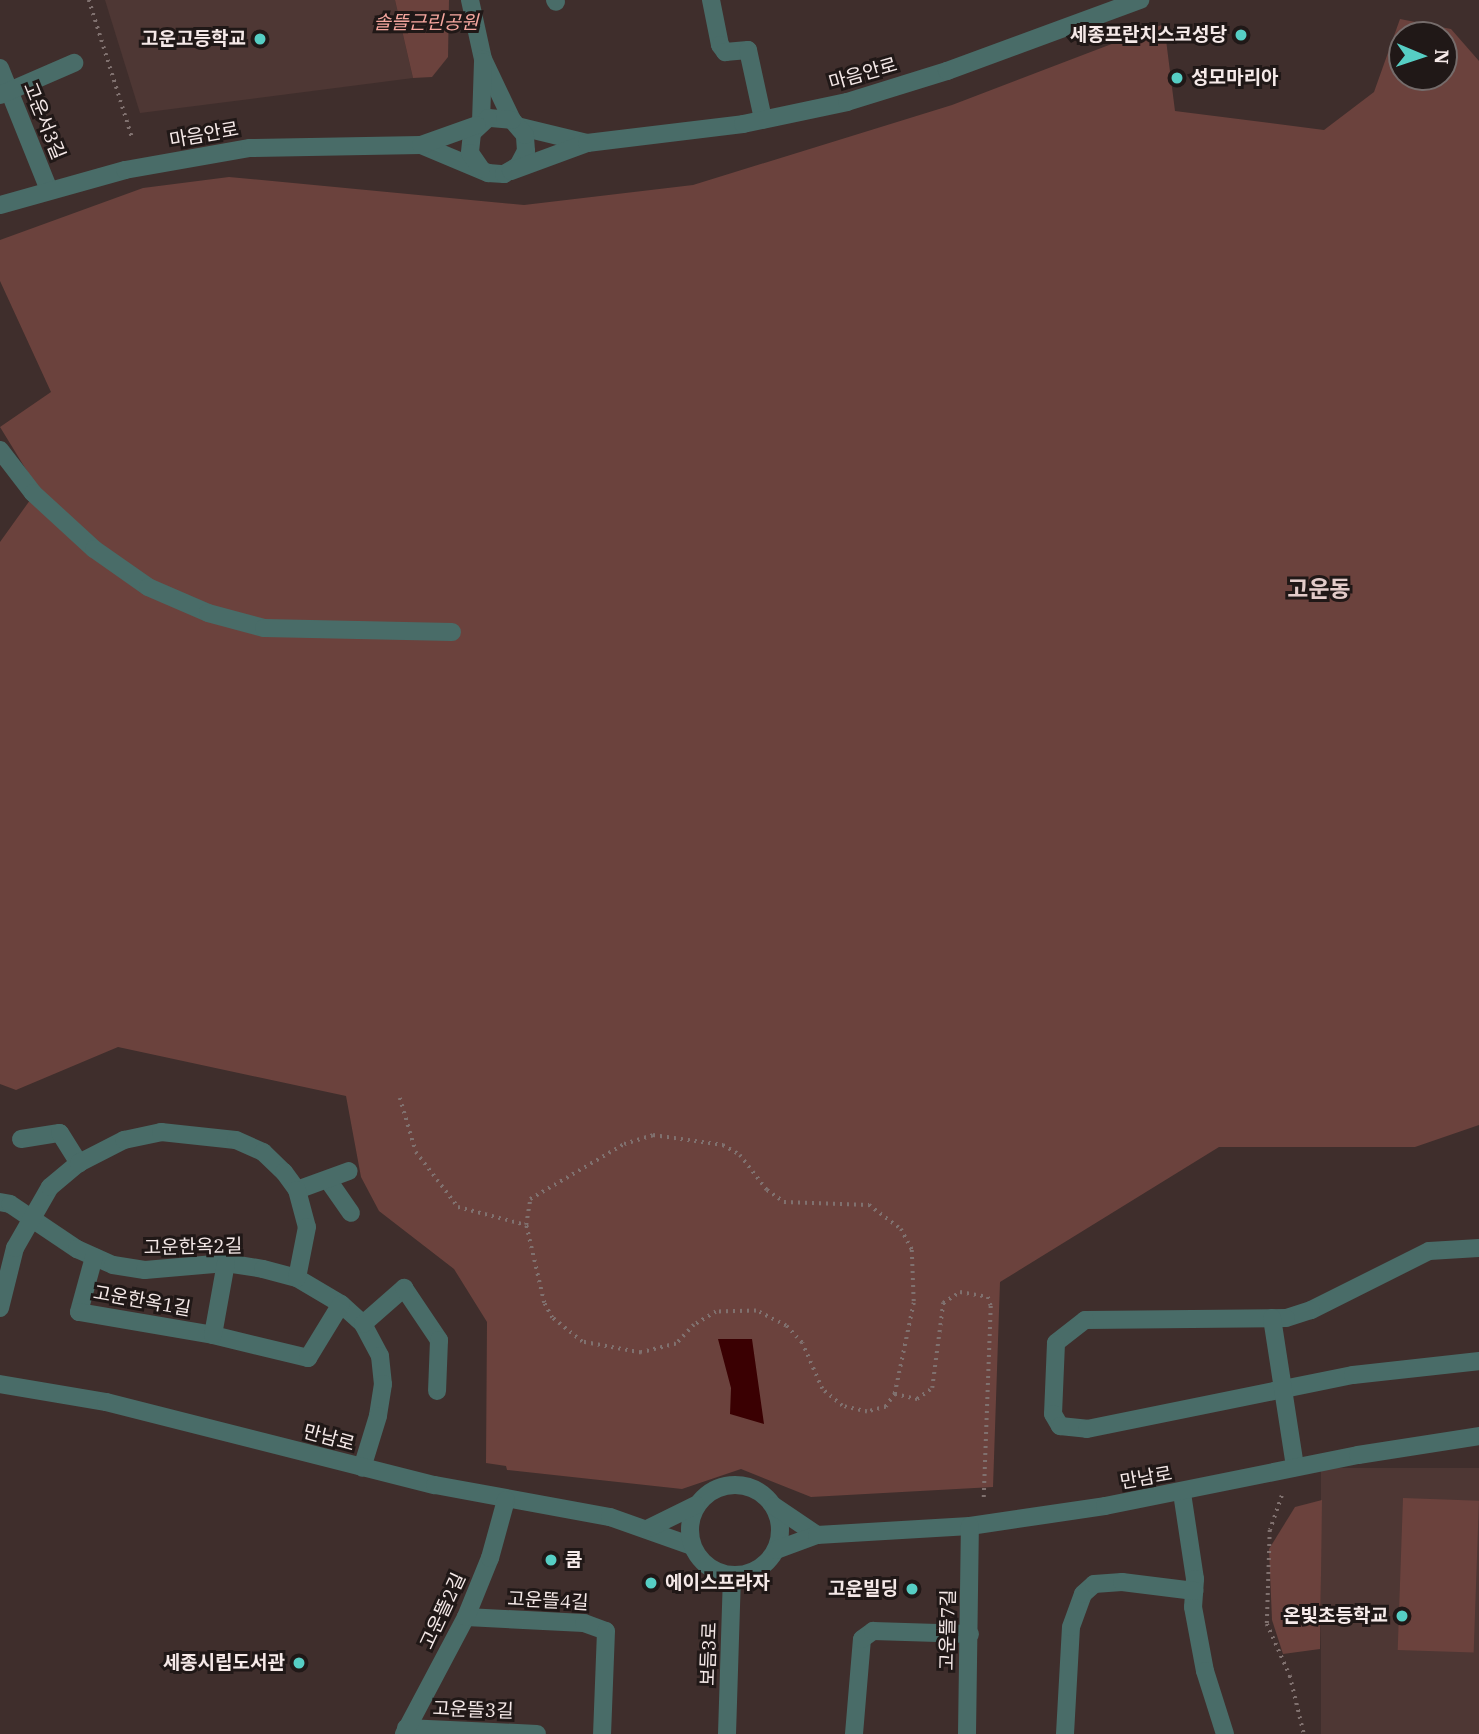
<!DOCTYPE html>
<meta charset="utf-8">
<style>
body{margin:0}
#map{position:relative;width:1479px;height:1734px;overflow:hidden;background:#3f2e2c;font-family:"IBM Plex Serif","Noto Sans KR",serif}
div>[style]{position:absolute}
.built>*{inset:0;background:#4e3734;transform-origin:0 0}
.green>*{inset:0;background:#6b423d;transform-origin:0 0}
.water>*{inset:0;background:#3a0002}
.path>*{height:3.5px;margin-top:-1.75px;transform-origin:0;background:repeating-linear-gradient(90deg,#80716f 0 2px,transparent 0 7px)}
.minor>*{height:18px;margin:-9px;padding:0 9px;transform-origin:9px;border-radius:9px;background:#496c68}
.minor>.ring{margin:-9px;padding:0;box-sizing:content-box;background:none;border:18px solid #496c68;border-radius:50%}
.dots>*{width:19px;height:19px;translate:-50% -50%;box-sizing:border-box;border:4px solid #201817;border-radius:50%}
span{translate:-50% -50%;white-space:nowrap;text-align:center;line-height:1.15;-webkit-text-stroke:6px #201817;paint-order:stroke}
.park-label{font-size:19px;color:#f6a79f;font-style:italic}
.poi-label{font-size:19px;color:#f5e9e8;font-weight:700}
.right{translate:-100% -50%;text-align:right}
.left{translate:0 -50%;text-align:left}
.street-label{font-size:19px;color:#f5e9e8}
.quarter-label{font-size:23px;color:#e3ccca;font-weight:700}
.north{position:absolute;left:1388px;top:21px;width:70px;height:70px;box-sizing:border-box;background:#201817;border:2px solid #756c6b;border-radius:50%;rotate:92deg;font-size:19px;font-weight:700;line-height:28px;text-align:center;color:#f5e9e8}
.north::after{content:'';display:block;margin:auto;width:24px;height:32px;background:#56cec4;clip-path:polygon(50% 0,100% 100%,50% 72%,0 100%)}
</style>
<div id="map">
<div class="built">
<i style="clip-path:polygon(105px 0,395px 0,413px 78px,140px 113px)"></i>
<i style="left:1479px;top:1468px;width:266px;height:158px;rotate:90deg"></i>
</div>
<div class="green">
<i style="clip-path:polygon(395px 0,449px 0,448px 57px,432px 77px,413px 78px)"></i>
<i style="clip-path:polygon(evenodd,1400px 19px,1451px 29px,1479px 61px,1479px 1125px,1415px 1147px,1219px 1147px,1000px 1282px,993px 1487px,811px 1497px,741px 1469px,682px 1489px,507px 1470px,506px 1466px,486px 1463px,487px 1322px,454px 1269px,379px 1211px,361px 1177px,346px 1096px,118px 1047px,16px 1090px,0 1084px,0 542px,38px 489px,0 427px,51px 392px,0 281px,0 240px,143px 188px,229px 177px,524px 205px,693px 185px,952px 105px,1164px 24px,1175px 111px,1324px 130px,1374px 92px,1400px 19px,1402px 35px,1444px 35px,1444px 77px,1402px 77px,1402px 35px)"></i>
<i style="left:1403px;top:1498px;width:76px;height:152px;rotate:2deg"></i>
<i style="clip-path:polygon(1322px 1500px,1320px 1649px,1283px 1654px,1272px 1620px,1269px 1549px,1295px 1507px)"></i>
</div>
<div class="water">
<i style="clip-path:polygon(718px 1339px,752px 1339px,764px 1424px,730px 1414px,731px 1388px)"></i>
</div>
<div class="path">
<i style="left:89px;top:0;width:144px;rotate:72.6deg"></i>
<i style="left:400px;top:1098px;width:56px;rotate:73.5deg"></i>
<i style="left:416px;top:1152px;width:69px;rotate:52.6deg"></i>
<i style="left:458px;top:1207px;width:70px;rotate:14.8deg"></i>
<i style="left:653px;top:1135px;width:71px;rotate:8.1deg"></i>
<i style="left:723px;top:1145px;width:20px;rotate:30deg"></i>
<i style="left:740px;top:1155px;width:44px;rotate:52.4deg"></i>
<i style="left:767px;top:1190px;width:21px;rotate:35deg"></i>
<i style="left:784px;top:1202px;width:85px;rotate:2deg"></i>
<i style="left:869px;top:1205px;width:40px;rotate:37deg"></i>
<i style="left:901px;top:1229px;width:24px;rotate:62deg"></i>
<i style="left:912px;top:1250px;width:53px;rotate:87.8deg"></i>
<i style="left:914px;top:1303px;width:93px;rotate:101.8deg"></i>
<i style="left:895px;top:1394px;width:16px;rotate:125deg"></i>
<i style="left:886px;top:1407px;width:20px;rotate:165deg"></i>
<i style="left:867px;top:1412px;width:26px;rotate:-167deg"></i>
<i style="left:842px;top:1406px;width:26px;rotate:-140deg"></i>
<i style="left:822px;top:1389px;width:50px;rotate:-113.5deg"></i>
<i style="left:802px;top:1343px;width:23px;rotate:-133deg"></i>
<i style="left:786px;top:1326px;width:34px;rotate:-153deg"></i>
<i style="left:756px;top:1311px;width:40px;rotate:178.6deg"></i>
<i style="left:716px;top:1312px;width:26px;rotate:149deg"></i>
<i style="left:694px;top:1325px;width:26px;rotate:133deg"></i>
<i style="left:676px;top:1344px;width:36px;rotate:166deg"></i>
<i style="left:641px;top:1353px;width:60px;rotate:-169.4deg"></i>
<i style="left:582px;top:1342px;width:38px;rotate:-141deg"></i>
<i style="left:552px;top:1318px;width:17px;rotate:-118deg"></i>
<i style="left:544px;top:1303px;width:80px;rotate:-103deg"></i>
<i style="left:526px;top:1225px;width:26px;rotate:-81deg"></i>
<i style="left:530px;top:1199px;width:109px;rotate:-30.3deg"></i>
<i style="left:624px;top:1144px;width:30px;rotate:-17deg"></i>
<i style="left:895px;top:1394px;width:23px;rotate:13deg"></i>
<i style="left:917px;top:1399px;width:19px;rotate:-36deg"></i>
<i style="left:932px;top:1388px;width:86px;rotate:-82.6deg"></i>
<i style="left:943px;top:1303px;width:20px;rotate:-33deg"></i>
<i style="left:960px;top:1292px;width:28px;rotate:10deg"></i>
<i style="left:988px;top:1297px;width:9px;rotate:72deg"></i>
<i style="left:991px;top:1306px;width:192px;rotate:92.1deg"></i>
<i style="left:1282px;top:1496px;width:36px;rotate:109deg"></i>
<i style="left:1270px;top:1530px;width:94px;rotate:91.8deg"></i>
<i style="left:1267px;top:1624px;width:57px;rotate:66.1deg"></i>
<i style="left:1290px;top:1676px;width:60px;rotate:76.4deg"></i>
</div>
<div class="minor">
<i style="left:470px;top:0;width:60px;rotate:77.6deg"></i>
<i style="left:483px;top:59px;width:68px;rotate:64.6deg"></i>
<i style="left:555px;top:0;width:2px;rotate:63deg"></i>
<i style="left:711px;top:0;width:46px;rotate:78.7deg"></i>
<i style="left:720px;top:45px;width:9px;rotate:54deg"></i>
<i style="left:725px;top:52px;width:23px;rotate:-5deg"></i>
<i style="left:748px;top:50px;width:71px;rotate:77.7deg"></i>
<i style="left:0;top:68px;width:131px;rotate:68.1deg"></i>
<i style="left:0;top:95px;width:81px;rotate:-23.4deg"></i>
<i style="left:481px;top:122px;width:60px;rotate:-88.1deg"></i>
<i style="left:521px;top:127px;width:68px;rotate:13.6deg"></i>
<i style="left:421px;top:145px;width:73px;rotate:22.7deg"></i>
<i style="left:488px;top:173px;width:16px;rotate:4deg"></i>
<i style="left:504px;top:174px;width:16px;rotate:-30deg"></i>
<i style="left:518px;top:166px;width:17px;rotate:-62deg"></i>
<i style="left:526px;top:151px;width:16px;rotate:-94deg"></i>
<i style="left:525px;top:135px;width:20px;rotate:-131deg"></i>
<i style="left:512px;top:120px;width:24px;rotate:-175deg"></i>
<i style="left:488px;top:118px;width:22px;rotate:137deg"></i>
<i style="left:472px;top:133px;width:20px;rotate:96deg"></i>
<i style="left:470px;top:153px;width:19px;rotate:55deg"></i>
<i style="left:511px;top:171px;width:81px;rotate:-20.2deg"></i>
<i style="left:587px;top:143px;width:157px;rotate:-6.9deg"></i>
<i style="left:743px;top:124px;width:106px;rotate:-11.9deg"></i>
<i style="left:847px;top:102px;width:105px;rotate:-17.2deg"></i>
<i style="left:947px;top:71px;width:206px;rotate:-20.2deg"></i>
<i style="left:0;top:205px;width:130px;rotate:-15.6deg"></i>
<i style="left:125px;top:170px;width:127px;rotate:-10deg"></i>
<i style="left:250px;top:148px;width:171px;rotate:-1deg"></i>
<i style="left:421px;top:145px;width:59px;rotate:-19.7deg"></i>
<i style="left:0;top:450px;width:54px;rotate:52.5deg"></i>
<i style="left:33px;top:493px;width:83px;rotate:42.6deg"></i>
<i style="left:94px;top:549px;width:66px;rotate:35.1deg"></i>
<i style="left:148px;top:587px;width:65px;rotate:23.4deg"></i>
<i style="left:208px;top:613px;width:58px;rotate:15deg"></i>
<i style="left:264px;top:628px;width:188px;rotate:1.2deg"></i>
<i style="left:21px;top:1139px;width:39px;rotate:-9deg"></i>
<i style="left:60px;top:1133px;width:36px;rotate:58deg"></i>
<i style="left:328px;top:1180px;width:40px;rotate:55.1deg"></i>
<i style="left:297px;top:1190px;width:55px;rotate:-20.1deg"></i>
<i style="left:0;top:1202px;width:10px;rotate:11deg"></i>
<i style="left:10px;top:1204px;width:81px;rotate:33.9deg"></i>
<i style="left:77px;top:1249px;width:39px;rotate:24deg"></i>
<i style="left:113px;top:1265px;width:32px;rotate:9deg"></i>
<i style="left:145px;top:1270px;width:81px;rotate:-4.9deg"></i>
<i style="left:226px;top:1263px;width:37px;rotate:9deg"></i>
<i style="left:263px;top:1269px;width:35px;rotate:15deg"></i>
<i style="left:297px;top:1278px;width:51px;rotate:30.6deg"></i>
<i style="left:341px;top:1304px;width:30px;rotate:42deg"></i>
<i style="left:363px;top:1324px;width:36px;rotate:62deg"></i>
<i style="left:380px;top:1356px;width:28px;rotate:84deg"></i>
<i style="left:383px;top:1384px;width:32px;rotate:99deg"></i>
<i style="left:378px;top:1416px;width:54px;rotate:107.1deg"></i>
<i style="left:1479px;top:1248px;width:50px;rotate:176.6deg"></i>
<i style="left:1429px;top:1251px;width:132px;rotate:153.4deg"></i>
<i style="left:1311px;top:1310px;width:26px;rotate:162deg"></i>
<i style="left:1286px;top:1318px;width:201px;rotate:179.4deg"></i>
<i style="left:1085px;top:1320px;width:37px;rotate:142deg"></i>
<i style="left:1056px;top:1343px;width:71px;rotate:92.4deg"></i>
<i style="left:1053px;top:1414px;width:14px;rotate:60deg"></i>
<i style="left:1060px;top:1426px;width:27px;rotate:6deg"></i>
<i style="left:1087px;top:1429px;width:271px;rotate:-11.5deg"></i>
<i style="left:1353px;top:1375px;width:127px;rotate:-6.3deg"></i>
<i style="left:94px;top:1257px;width:57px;rotate:105.3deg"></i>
<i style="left:79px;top:1312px;width:136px;rotate:9.7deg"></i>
<i style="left:213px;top:1335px;width:98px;rotate:13.6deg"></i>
<i style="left:308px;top:1358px;width:63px;rotate:-58.6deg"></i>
<i style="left:0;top:1308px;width:62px;rotate:-76deg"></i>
<i style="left:15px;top:1248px;width:70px;rotate:-60.2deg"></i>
<i style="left:50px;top:1187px;width:38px;rotate:-40deg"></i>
<i style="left:79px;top:1163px;width:51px;rotate:-27.1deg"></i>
<i style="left:124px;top:1140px;width:38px;rotate:-12deg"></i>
<i style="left:161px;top:1132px;width:75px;rotate:6.1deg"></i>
<i style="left:236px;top:1140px;width:30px;rotate:24deg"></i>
<i style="left:263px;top:1152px;width:29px;rotate:44deg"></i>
<i style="left:284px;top:1172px;width:22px;rotate:54deg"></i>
<i style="left:297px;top:1190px;width:38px;rotate:75deg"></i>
<i style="left:307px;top:1227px;width:52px;rotate:101.1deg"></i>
<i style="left:1272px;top:1318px;width:151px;rotate:81.2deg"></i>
<i style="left:363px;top:1324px;width:55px;rotate:-41.3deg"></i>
<i style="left:404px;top:1288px;width:63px;rotate:56.1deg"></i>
<i style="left:439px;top:1340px;width:51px;rotate:92.2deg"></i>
<i style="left:213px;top:1335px;width:73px;rotate:-79.8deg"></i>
<i style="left:0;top:1384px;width:108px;rotate:9.6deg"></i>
<i style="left:106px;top:1402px;width:339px;rotate:14.2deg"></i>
<i style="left:435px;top:1485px;width:178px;rotate:10.4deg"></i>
<i style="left:610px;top:1517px;width:87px;rotate:19.5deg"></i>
<i class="ring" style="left:690px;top:1485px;width:72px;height:72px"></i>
<i style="left:1182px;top:1493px;width:87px;rotate:81.4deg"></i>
<i style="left:1195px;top:1579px;width:28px;rotate:94deg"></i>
<i style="left:1193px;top:1607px;width:65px;rotate:79.4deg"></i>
<i style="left:1205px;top:1671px;width:66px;rotate:72.4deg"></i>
<i style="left:774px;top:1506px;width:52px;rotate:34deg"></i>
<i style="left:649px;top:1528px;width:52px;rotate:-26.1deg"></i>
<i style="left:776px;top:1550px;width:44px;rotate:-20.1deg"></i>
<i style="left:817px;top:1535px;width:153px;rotate:-3.4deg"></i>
<i style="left:970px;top:1526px;width:136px;rotate:-8.4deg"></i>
<i style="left:1105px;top:1506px;width:258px;rotate:-11.4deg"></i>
<i style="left:1358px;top:1455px;width:122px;rotate:-8.9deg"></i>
<i style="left:466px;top:1617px;width:118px;rotate:2.9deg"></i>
<i style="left:584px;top:1623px;width:23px;rotate:20deg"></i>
<i style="left:606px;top:1631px;width:103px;rotate:92.2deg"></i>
<i style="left:406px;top:1728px;width:131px;rotate:2.6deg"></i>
<i style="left:404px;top:1734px;width:132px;rotate:-62.1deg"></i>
<i style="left:466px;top:1617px;width:64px;rotate:-67.9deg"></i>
<i style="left:490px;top:1558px;width:60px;rotate:-74.6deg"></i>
<i style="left:727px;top:1734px;width:159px;rotate:-88.2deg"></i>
<i style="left:854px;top:1734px;width:95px;rotate:-85.2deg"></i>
<i style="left:862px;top:1639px;width:14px;rotate:-36deg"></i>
<i style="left:873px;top:1631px;width:97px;rotate:1.8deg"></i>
<i style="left:967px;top:1734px;width:208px;rotate:-89.2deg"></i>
<i style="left:1065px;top:1734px;width:107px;rotate:-86.8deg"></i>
<i style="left:1071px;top:1627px;width:35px;rotate:-70deg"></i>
<i style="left:1083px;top:1594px;width:15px;rotate:-42deg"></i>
<i style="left:1094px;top:1584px;width:28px;rotate:-4deg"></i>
<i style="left:1122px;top:1582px;width:73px;rotate:7.1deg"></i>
</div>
<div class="dots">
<i style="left:1241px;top:35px;background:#56cec4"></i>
<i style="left:260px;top:39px;background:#56cec4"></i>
<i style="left:1177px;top:78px;background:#56cec4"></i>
<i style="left:551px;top:1560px;background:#56cec4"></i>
<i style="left:651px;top:1583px;background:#56cec4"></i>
<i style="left:912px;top:1589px;background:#56cec4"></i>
<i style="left:1402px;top:1616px;background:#56cec4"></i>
<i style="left:299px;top:1663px;background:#56cec4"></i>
</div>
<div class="park-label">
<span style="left:426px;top:23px">솔뜰근린공원</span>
</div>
<div class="poi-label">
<span class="right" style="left:1227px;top:35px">세종프란치스코성당</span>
<span class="right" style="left:246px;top:39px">고운고등학교</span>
<span class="left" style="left:1191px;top:78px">성모마리아</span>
<span class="left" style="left:565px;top:1560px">쿰</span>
<span class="left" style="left:665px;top:1583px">에이스프라자</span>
<span class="right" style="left:898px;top:1589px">고운빌딩</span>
<span class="right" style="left:1388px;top:1616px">온빛초등학교</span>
<span class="right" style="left:285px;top:1663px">세종시립도서관</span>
</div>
<div class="street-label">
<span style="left:863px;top:74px;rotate:-16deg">마음안로</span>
<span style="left:44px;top:121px;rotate:68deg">고운서3길</span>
<span style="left:204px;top:135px;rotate:-10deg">마음안로</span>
<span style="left:193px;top:1247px;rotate:-1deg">고운한옥2길</span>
<span style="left:142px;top:1301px;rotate:10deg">고운한옥1길</span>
<span style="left:329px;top:1438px;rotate:15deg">만남로</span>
<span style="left:1146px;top:1478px;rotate:-10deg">만남로</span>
<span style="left:548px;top:1601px;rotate:3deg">고운뜰4길</span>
<span style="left:443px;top:1611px;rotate:-65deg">고운뜰2길</span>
<span style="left:948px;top:1630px;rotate:-89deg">고운뜰7길</span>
<span style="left:709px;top:1654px;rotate:-88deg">보듬3로</span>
<span style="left:473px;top:1710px;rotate:2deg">고운뜰3길</span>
</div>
<div class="quarter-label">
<span style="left:1319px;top:588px">고운동</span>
</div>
<div class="north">N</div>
</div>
